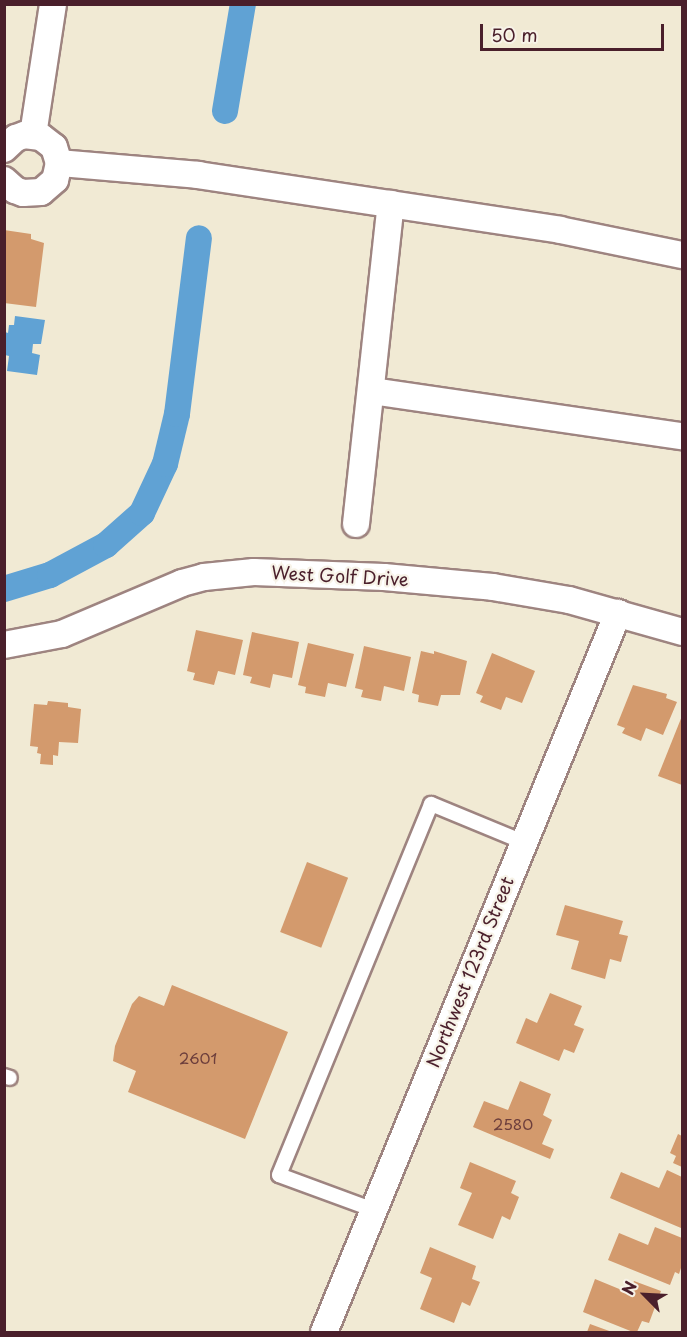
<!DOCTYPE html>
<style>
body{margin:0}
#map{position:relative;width:687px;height:1337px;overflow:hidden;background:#f1ead4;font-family:"Playpen Sans",sans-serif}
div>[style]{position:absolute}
.water>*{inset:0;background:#60a2d4}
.canal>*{height:26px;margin:-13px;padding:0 13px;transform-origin:13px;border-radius:13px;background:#60a2d4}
.building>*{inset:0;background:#d39a6d;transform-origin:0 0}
.roads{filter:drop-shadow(2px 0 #9e8480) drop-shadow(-2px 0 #9e8480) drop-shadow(0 2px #9e8480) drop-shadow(0 -2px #9e8480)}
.lane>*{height:14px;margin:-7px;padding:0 7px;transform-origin:7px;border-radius:7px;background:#fff}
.street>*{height:26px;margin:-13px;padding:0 13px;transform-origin:13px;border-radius:13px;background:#fff}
span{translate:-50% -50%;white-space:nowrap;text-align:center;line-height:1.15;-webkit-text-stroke:4.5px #f7f3e8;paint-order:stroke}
.number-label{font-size:15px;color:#6c3e3c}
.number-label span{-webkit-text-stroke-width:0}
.street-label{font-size:18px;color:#4a1f2b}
.frame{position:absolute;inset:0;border:6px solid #4a1f2b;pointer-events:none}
.north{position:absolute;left:615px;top:1265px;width:60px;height:60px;-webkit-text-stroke:4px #f7f3e8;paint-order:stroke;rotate:294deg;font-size:16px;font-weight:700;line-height:24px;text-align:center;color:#4a1f2b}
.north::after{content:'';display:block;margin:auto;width:21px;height:27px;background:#4a1f2b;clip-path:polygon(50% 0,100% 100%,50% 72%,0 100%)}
.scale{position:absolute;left:480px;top:24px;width:184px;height:27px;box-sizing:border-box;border:3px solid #4a1f2b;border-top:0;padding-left:8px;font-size:18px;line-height:21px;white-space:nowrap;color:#4a1f2b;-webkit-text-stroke:4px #f7f3e8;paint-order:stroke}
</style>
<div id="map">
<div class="water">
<i style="clip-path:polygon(15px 316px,45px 320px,41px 344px,33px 344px,32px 353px,40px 355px,37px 375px,7px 371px,9px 356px,5px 355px,5px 332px,8px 333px,9px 325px,14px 325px)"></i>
</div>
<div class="canal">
<i style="left:225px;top:111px;width:109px;rotate:-80.5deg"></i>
<i style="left:4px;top:589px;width:48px;rotate:-16.9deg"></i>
<i style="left:50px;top:575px;width:64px;rotate:-28.2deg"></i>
<i style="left:106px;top:545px;width:48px;rotate:-41.6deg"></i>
<i style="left:142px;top:513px;width:54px;rotate:-64.9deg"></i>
<i style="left:165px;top:464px;width:51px;rotate:-76.5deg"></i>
<i style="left:177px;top:414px;width:177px;rotate:-82.9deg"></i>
</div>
<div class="building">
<i style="clip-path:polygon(4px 230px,31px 234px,31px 239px,44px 243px,36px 307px,4px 303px)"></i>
<i style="clip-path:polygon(196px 630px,243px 640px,235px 675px,218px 671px,214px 685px,193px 680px,195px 673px,187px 671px)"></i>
<i style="clip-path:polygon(252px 632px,299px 642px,292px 678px,273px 674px,270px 688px,250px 683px,252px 677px,243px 675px)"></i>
<i style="clip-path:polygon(308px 643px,354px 654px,346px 687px,328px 683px,325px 697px,305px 693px,306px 687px,298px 685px)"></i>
<i style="clip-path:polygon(364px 646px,411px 657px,404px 691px,384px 686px,381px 701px,361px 697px,363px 690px,355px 688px)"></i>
<i style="clip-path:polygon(421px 651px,434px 654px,434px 651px,467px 661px,460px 695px,441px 695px,438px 706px,418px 702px,419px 695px,412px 693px)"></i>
<i style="clip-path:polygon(492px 653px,535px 671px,522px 703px,506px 697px,501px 710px,480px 702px,483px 696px,476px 693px)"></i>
<i style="clip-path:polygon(633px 685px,667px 694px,666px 698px,677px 702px,663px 735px,646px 728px,641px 741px,622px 733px,625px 728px,617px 725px)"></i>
<i style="clip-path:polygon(48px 701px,68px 703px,68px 707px,81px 709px,78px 743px,59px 742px,58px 756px,53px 755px,53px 765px,40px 764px,41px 754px,37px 753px,38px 747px,30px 746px,34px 704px,47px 705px)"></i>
<i style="clip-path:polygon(682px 716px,682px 785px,658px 776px)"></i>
<i style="left:307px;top:862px;width:44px;height:75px;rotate:21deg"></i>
<i style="clip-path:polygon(565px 905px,623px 921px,619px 934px,628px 936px,621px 962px,610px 959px,605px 979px,571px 969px,579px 941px,556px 935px)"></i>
<i style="clip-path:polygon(172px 985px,288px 1032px,245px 1139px,128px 1092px,136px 1071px,113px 1061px,115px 1046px,132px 1004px,139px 996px,164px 1006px)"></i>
<i style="clip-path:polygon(550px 993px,582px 1006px,574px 1025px,584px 1029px,574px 1053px,564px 1049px,559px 1061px,516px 1043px,526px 1018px,537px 1023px)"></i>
<i style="clip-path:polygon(520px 1081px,551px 1094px,543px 1115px,552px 1120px,542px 1144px,554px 1149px,550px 1159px,473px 1127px,484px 1101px,508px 1110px)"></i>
<i style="clip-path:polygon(678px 1134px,682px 1136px,682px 1167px,673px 1163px,676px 1156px,670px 1153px)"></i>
<i style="clip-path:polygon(470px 1162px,516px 1181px,511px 1193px,519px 1197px,510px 1220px,502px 1216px,493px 1239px,458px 1225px,472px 1193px,460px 1188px)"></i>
<i style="clip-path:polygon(667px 1170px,682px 1177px,681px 1228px,610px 1198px,621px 1172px,659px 1188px)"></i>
<i style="clip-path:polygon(655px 1227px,682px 1238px,682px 1265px,679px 1274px,675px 1272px,670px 1285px,608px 1260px,619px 1233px,648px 1245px)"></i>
<i style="clip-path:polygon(430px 1247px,476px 1266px,472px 1279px,480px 1282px,470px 1306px,462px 1302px,454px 1323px,420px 1309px,432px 1278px,420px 1273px)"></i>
<i style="clip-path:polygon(595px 1279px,629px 1293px,634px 1281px,661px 1291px,649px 1323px,642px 1321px,637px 1332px,633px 1332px,583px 1312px)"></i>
<i style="clip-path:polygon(590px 1324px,612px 1332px,587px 1332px)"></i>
</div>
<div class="roads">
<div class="lane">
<i style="left:4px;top:1076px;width:6px;rotate:18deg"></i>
<i style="left:374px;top:1210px;width:101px;rotate:-159.8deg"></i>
<i style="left:279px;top:1175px;width:401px;rotate:-67.7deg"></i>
<i style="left:431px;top:804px;width:100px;rotate:22.4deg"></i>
</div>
<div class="street">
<i style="left:33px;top:135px;width:133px;rotate:-81.3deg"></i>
<i style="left:4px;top:149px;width:16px;rotate:-43deg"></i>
<i style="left:16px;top:138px;width:9px;rotate:-21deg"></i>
<i style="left:24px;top:135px;width:17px;rotate:7deg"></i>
<i style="left:41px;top:137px;width:16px;rotate:38deg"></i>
<i style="left:54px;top:147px;width:17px;rotate:73deg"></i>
<i style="left:59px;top:163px;width:17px;rotate:103deg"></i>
<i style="left:55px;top:180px;width:18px;rotate:139deg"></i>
<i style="left:41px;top:192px;width:18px;rotate:177deg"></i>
<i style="left:23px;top:193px;width:9px;rotate:-159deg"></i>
<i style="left:15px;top:190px;width:15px;rotate:-138deg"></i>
<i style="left:59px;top:163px;width:140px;rotate:4.9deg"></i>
<i style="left:198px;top:175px;width:366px;rotate:8.6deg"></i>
<i style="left:560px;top:230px;width:125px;rotate:11.6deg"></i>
<i style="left:372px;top:391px;width:313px;rotate:8.3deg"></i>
<i style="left:356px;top:524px;width:322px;rotate:-83.8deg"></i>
<i style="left:4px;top:645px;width:59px;rotate:-10.7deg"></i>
<i style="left:62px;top:634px;width:130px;rotate:-23deg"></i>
<i style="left:182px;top:583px;width:23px;rotate:-15deg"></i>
<i style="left:204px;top:577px;width:50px;rotate:-5.7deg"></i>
<i style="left:254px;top:572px;width:130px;rotate:2.2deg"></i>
<i style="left:384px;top:577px;width:109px;rotate:5.2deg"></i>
<i style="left:493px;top:587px;width:77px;rotate:9.7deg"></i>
<i style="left:569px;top:600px;width:117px;rotate:15.8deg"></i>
<i style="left:324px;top:1332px;width:777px;rotate:-67.76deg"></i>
</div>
</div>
<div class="number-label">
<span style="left:198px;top:1058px">2601</span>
<span style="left:513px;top:1124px">2580</span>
</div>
<div class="street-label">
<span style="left:340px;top:576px;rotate:3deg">West Golf Drive</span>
<span style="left:470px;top:972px;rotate:-68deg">Northwest 123rd Street</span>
</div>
<div class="frame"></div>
<div class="north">N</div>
<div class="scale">50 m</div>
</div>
